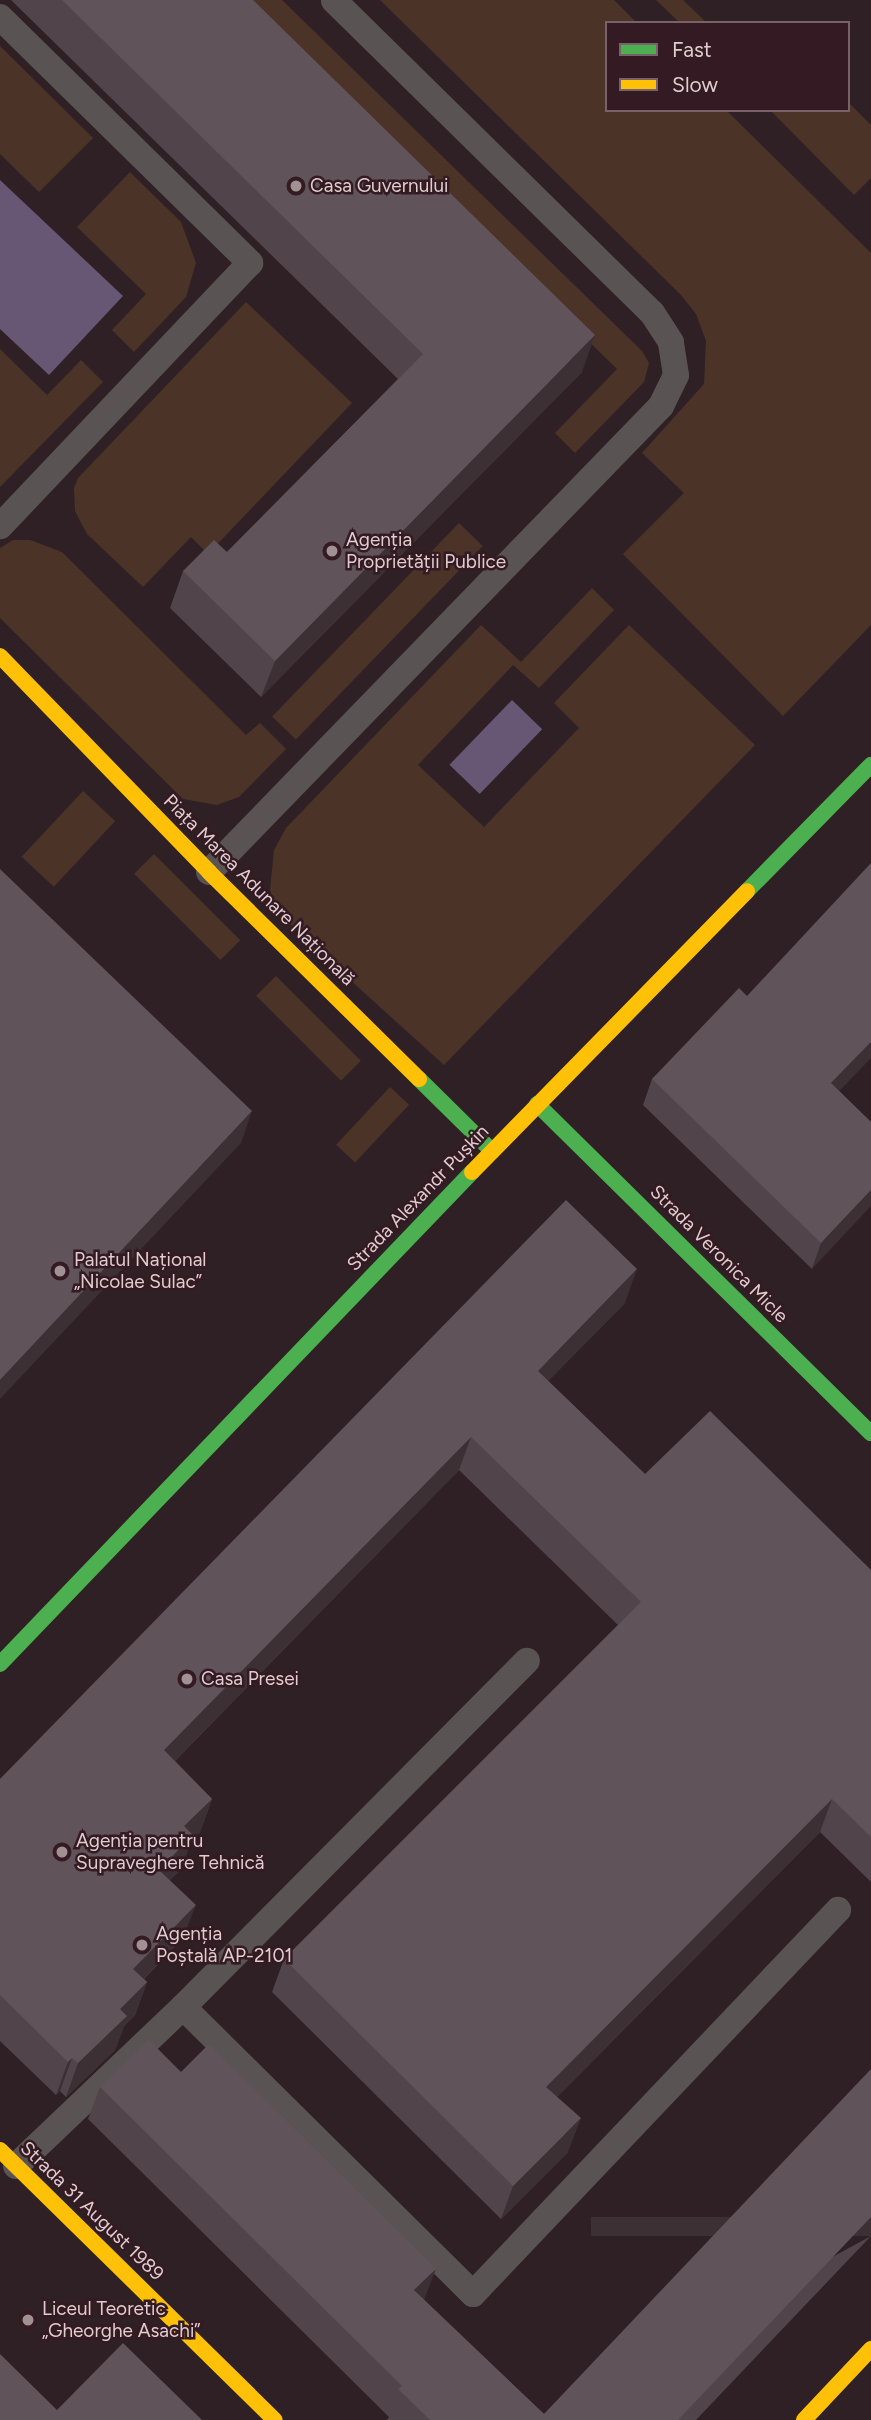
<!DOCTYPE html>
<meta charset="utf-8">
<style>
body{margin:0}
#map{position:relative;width:871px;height:2420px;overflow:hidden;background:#2e2024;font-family:Figtree,sans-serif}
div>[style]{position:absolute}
.green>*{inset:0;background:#4b3427;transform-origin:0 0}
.water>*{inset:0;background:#675774;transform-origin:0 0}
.lane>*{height:26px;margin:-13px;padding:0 13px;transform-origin:13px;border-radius:13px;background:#5a5354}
.fast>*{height:16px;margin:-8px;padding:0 8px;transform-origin:8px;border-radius:8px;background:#4caf50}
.slow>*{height:16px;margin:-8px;padding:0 8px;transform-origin:8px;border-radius:8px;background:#ffc107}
.wall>*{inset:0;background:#51444a}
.shaded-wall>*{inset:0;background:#3c3035;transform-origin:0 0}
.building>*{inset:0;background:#605359}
.dots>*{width:19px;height:19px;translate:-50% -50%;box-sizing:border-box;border:4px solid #341a22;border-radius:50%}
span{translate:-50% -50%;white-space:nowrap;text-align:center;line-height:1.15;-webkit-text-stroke:5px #341a22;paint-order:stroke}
.poi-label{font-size:19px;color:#dfcdd1}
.left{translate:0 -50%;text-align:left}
.street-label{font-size:19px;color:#dfcdd1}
.legend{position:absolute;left:605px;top:21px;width:245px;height:91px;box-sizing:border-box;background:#341a22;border:2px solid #786268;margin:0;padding:9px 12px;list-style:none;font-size:21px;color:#dfcdd1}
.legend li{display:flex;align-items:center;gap:14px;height:35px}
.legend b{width:35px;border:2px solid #786268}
</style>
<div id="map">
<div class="green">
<i style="clip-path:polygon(239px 0,282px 0,642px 351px,649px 363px,644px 382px,575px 453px,555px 433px,617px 369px)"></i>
<i style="clip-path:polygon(380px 0,614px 0,637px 23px,607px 23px,607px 110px,726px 110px,871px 253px,871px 625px,783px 716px,623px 554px,684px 493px,642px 453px,704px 384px,706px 341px,696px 314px,681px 295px)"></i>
<i style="clip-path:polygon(656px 0,683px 0,707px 23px,680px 23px)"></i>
<i style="clip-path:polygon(0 46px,93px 138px,39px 192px,0 154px)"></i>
<i style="clip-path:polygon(848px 102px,871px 125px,871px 178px,854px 195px,770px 110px,848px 110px)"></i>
<i style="clip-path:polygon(130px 172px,181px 222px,196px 263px,186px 297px,134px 352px,112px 330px,146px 294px,77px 227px)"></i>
<i style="clip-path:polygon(246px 302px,352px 403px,208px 554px,191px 537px,143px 587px,87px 534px,75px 511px,74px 488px,78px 478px)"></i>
<i style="clip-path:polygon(0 349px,47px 395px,81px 360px,103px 382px,0 487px)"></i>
<i style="left:459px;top:523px;width:33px;height:269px;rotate:44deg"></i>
<i style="clip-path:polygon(13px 540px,30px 540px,62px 552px,246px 735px,260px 723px,286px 749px,239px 797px,217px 805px,183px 799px,0 618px,0 548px)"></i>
<i style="clip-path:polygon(592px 588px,614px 610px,539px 688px,513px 665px,418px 765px,484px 827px,579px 728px,554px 703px,629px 625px,755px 745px,444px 1065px,295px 930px,276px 907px,270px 890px,274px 850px,286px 828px,481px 625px,521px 662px)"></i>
<i style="left:83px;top:791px;width:44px;height:90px;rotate:43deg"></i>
<i style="left:154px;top:854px;width:122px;height:28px;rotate:45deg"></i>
<i style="left:276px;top:976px;width:120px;height:28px;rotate:45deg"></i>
<i style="left:390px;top:1087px;width:26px;height:79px;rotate:43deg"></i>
</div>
<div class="water">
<i style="clip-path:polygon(0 180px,123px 296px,49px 375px,0 329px)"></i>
<i style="left:512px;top:700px;width:42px;height:90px;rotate:44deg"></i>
</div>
<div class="lane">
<i style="left:0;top:17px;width:351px;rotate:44.5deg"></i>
<i style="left:250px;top:263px;width:363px;rotate:133.5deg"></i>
<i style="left:209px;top:872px;width:649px;rotate:-45.87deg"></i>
<i style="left:661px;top:406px;width:34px;rotate:-64deg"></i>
<i style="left:676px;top:375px;width:33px;rotate:-99deg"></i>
<i style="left:671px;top:342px;width:35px;rotate:-123deg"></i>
<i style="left:652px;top:313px;width:446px;rotate:-135.5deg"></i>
<i style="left:183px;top:2007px;width:408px;rotate:44.7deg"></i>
<i style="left:473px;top:2294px;width:530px;rotate:-46.45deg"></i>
<i style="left:16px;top:2166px;width:231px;rotate:-43.6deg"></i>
<i style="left:183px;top:2007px;width:488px;rotate:-45.2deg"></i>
</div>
<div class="fast">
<i style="left:747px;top:891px;width:177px;rotate:-45.5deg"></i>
<i style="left:419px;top:1079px;width:103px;rotate:44.6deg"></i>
<i style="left:537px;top:1104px;width:469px;rotate:44.6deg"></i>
<i style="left:0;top:1664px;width:682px;rotate:-46.19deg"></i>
</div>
<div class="slow">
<i style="left:0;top:656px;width:301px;rotate:45.9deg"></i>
<i style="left:209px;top:872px;width:295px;rotate:44.6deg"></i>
<i style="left:472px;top:1172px;width:393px;rotate:-45.6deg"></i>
<i style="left:0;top:2150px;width:385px;rotate:44.5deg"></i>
<i style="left:804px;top:2420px;width:98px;rotate:-46.7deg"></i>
</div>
<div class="wall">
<i style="clip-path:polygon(11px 0,253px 0,582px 372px,261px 697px,170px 608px,183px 571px,227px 552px,398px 379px)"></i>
<i style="clip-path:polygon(747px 996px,839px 1091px,871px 1122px,812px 1269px,643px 1105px,652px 1079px)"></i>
<i style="clip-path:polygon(625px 1303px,548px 1381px,645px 1474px,871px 1570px,871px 1882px,820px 1832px,557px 2097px,568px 2152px,501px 2219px,272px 1992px,284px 1959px,618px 1625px,459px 1470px,175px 1761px,212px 1799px,200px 1832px,191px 1841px,181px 1869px,170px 1880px,183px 1938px,144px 1979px,147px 1982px,135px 2015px,124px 2026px,115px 2050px,66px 2097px,60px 2091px,56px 2095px,0 2041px,0 1779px)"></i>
<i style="clip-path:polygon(181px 2072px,544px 2414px,871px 2236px,696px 2420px,387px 2420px,389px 2417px,88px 2119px,100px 2087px)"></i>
</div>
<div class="shaded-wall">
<i style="clip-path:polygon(595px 335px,582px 372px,261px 697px,275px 661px)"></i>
<i style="clip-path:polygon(871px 1042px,871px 1058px,822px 1109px,831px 1083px)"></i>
<i style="clip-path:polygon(252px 1111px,241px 1143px,0 1399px,0 1380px)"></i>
<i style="clip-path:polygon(871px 1190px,871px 1206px,812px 1269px,821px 1243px)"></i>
<i style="clip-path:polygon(637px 1269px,625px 1303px,525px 1404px,538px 1371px)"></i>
<i style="clip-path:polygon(471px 1437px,459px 1470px,152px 1784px,164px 1750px)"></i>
<i style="clip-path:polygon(212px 1799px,200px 1832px,191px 1841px,181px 1869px,147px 1904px,159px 1870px,184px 1826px)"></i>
<i style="clip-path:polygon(832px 1799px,820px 1832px,534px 2120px,546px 2087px)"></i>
<i style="clip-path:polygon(196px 1905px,183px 1938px,121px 2002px,133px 1969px)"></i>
<i style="clip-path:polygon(147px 1982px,135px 2015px,124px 2026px,115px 2050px,66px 2097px,78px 2063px,120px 2009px)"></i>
<i style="clip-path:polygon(72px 2058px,60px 2091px,56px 2095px,68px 2062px)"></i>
<i style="clip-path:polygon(581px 2118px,568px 2152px,501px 2219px,513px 2186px)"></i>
<i style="left:871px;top:2217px;width:19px;height:280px;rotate:90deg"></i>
<i style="clip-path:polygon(436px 2269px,424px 2300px,414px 2290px)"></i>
</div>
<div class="building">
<i style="clip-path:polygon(62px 0,253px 0,595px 335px,275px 661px,183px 571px,214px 540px,227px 552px,423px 354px)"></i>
<i style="clip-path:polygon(871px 863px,871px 1042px,831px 1083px,871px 1122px,871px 1190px,821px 1243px,652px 1079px,739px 988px,747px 996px)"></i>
<i style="clip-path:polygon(0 869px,252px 1111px,0 1380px)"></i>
<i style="clip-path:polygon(566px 1200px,637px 1269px,538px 1371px,645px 1474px,710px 1411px,871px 1570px,871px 1837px,832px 1799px,546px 2087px,581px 2118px,513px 2186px,284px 1959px,641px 1602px,471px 1437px,164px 1750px,212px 1799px,184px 1826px,193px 1835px,159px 1870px,196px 1905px,133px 1969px,147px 1982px,120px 2009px,127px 2016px,78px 2063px,72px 2058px,68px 2062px,0 1995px,0 1779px)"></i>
<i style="clip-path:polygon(149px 2040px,181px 2072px,209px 2044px,436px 2269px,414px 2290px,544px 2414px,871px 2069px,871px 2217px,678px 2420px,430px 2420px,398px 2389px,402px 2386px,100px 2087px)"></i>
<i style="clip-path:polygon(123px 2343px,202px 2420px,0 2420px,0 2354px,57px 2410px)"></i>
</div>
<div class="dots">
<i style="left:296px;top:186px;background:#a19094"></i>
<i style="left:332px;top:551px;background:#a19094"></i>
<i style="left:60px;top:1271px;background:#a19094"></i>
<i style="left:187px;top:1679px;background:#a19094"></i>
<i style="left:62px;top:1852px;background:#a19094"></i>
<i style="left:142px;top:1945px;background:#a19094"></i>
<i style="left:28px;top:2320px;background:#a19094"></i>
</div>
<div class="poi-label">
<span class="left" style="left:310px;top:186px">Casa Guvernului</span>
<span class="left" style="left:346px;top:551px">Agenția<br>Proprietății Publice</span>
<span class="left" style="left:74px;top:1271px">Palatul Național<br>„Nicolae Sulac”</span>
<span class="left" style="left:201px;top:1679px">Casa Presei</span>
<span class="left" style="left:76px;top:1852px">Agenția pentru<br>Supraveghere Tehnică</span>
<span class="left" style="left:156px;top:1945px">Agenția<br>Poștală AP-2101</span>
<span class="left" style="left:42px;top:2320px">Liceul Teoretic<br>„Gheorghe Asachi”</span>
</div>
<div class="street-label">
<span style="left:259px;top:890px;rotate:45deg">Piața Marea Adunare Națională</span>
<span style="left:418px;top:1198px;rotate:-46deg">Strada Alexandr Pușkin</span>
<span style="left:719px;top:1254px;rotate:45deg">Strada Veronica Micle</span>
<span style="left:92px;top:2211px;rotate:44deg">Strada 31 August 1989</span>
</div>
<ul class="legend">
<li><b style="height:9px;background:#4caf50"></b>Fast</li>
<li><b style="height:9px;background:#ffc107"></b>Slow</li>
</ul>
</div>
